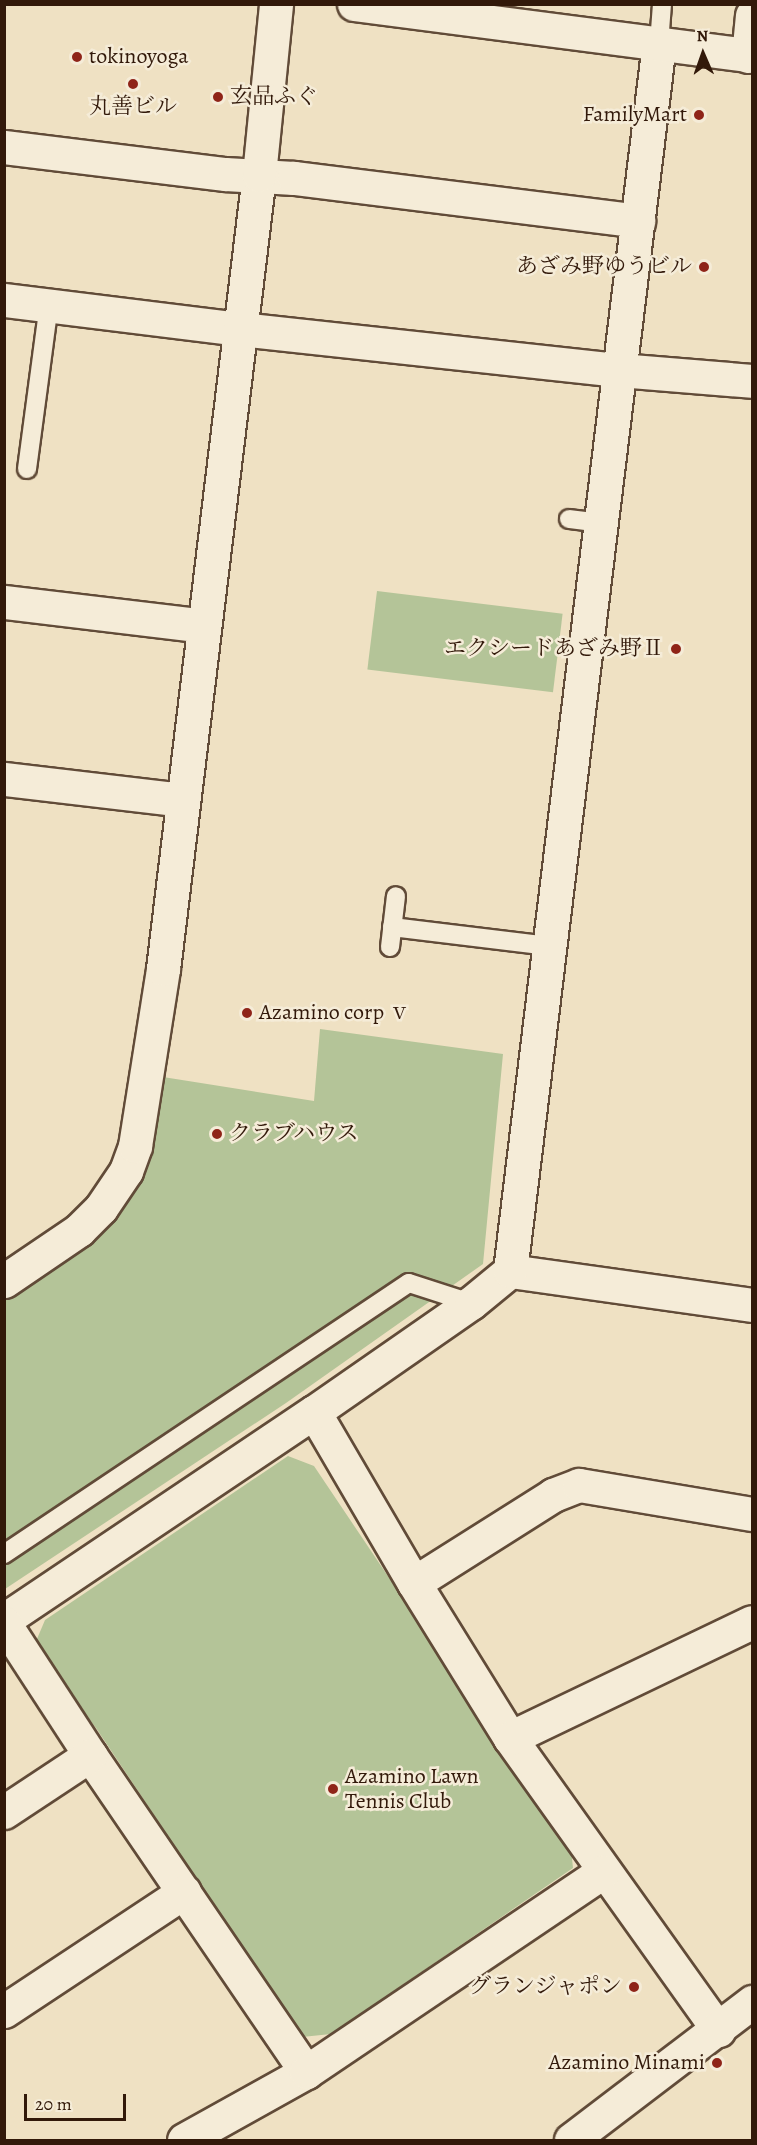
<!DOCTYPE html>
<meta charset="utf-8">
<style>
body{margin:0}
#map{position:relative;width:757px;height:2145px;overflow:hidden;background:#efe1c3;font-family:Alegreya,"Noto Serif JP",serif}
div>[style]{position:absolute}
.green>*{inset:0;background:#b4c498;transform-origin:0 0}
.roads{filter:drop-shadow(2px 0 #614b38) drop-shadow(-2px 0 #614b38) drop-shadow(0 2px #614b38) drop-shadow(0 -2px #614b38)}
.service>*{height:18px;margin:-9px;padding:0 9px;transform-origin:9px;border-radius:9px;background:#f5ecd8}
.minor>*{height:33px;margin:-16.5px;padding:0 16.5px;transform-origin:16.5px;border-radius:16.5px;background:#f5ecd8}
.tertiary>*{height:33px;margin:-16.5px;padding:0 16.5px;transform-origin:16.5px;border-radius:16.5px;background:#f5ecd8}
.dots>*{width:16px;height:16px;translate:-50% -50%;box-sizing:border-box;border:3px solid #f5ecd8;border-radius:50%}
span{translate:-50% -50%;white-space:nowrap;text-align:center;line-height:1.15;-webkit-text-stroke:5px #f5ecd8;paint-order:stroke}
.poi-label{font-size:22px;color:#32190a}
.left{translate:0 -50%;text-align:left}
.right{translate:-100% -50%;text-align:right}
.frame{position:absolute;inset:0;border:6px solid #32190a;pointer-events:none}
.north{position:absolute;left:673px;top:24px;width:60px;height:60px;-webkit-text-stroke:4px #f5ecd8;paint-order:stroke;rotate:358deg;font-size:16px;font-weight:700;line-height:24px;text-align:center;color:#32190a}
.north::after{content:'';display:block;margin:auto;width:21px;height:27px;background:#32190a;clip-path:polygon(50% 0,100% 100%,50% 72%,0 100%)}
.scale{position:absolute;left:24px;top:2094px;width:102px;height:27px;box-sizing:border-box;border:3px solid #32190a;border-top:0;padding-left:8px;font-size:18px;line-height:21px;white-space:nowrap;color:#32190a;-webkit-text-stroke:4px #f5ecd8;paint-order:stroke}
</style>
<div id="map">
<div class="green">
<i style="left:377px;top:591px;width:187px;height:79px;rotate:7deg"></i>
<i style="clip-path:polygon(320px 1029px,503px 1054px,483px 1264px,286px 1403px,5px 1589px,5px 1295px,134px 1177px,163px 1077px,314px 1101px)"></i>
<i style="clip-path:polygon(288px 1456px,314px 1466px,571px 1849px,573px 1868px,331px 2034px,302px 2037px,96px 1728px,34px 1646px,45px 1620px)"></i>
</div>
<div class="roads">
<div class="service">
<i style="left:659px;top:44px;width:40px;rotate:-85.7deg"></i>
<i style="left:27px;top:469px;width:165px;rotate:-82.4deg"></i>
<i style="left:569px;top:519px;width:32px;rotate:7deg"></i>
<i style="left:392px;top:927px;width:158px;rotate:6.9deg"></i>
<i style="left:390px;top:947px;width:51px;rotate:-83.3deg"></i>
<i style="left:4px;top:1554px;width:487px;rotate:-33.8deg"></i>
<i style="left:409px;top:1283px;width:65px;rotate:17.9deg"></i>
</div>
<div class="minor">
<i style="left:748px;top:56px;width:41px;rotate:-84.4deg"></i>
<i style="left:4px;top:147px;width:223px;rotate:7deg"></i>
<i style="left:225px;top:174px;width:69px;rotate:3.3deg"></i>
<i style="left:294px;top:178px;width:347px;rotate:7.1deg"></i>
<i style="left:4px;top:300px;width:238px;rotate:7deg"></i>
<i style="left:240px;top:329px;width:381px;rotate:6.2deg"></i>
<i style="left:619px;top:370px;width:133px;rotate:4.7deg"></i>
<i style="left:4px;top:602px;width:201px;rotate:6.8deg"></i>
<i style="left:4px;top:779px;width:180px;rotate:6.7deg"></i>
<i style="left:510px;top:1271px;width:244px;rotate:8deg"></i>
<i style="left:4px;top:1281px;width:91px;rotate:-34.2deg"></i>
<i style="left:79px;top:1230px;width:31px;rotate:-45deg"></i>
<i style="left:101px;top:1208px;width:45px;rotate:-56deg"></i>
<i style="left:126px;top:1171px;width:27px;rotate:-70deg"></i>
<i style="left:135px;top:1146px;width:179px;rotate:-81deg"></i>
<i style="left:163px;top:969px;width:800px;rotate:-83.11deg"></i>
<i style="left:259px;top:175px;width:172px;rotate:-84.3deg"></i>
<i style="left:314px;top:1412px;width:198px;rotate:59.7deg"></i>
<i style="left:414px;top:1583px;width:182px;rotate:58.2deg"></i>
<i style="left:510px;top:1738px;width:359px;rotate:54.5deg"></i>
<i style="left:414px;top:1583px;width:165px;rotate:-32.3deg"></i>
<i style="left:553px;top:1495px;width:28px;rotate:-21deg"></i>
<i style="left:579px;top:1485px;width:175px;rotate:9.5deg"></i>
<i style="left:4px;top:1620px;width:373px;rotate:-33.9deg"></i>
<i style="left:314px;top:1412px;width:191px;rotate:-34.8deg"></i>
<i style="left:471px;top:1303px;width:50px;rotate:-39.4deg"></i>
<i style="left:510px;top:1271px;width:1236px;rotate:-83.08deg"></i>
<i style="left:4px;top:1623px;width:158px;rotate:56.9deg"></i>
<i style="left:90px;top:1755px;width:384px;rotate:55.7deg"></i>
<i style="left:510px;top:1738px;width:268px;rotate:-25.6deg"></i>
<i style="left:4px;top:1812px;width:103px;rotate:-33.5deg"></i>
<i style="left:4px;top:2011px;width:216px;rotate:-33.5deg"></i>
<i style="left:184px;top:2140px;width:140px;rotate:-29.1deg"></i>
<i style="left:306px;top:2072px;width:359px;rotate:-34deg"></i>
</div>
<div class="tertiary">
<i style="left:354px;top:4px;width:401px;rotate:7.4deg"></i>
<i style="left:571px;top:2140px;width:228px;rotate:-37.3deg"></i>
</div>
</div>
<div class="dots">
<i style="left:77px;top:57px;background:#8f2418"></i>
<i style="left:133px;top:84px;background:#8f2418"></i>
<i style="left:218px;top:97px;background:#8f2418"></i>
<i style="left:699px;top:115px;background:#8f2418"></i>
<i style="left:704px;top:267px;background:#8f2418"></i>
<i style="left:676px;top:649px;background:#8f2418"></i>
<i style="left:247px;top:1013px;background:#8f2418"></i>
<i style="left:217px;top:1134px;background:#8f2418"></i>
<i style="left:333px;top:1789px;background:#8f2418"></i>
<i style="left:634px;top:1987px;background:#8f2418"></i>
<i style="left:717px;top:2063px;background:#8f2418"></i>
</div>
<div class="poi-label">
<span class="left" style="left:89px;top:57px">tokinoyoga</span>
<span class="left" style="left:230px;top:97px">玄品ふぐ</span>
<span style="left:133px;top:107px">丸善ビル</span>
<span class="right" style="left:687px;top:115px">FamilyMart</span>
<span class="right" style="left:692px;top:267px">あざみ野ゆうビル</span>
<span class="right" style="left:664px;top:649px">エクシードあざみ野Ⅱ</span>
<span class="left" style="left:259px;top:1013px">Azamino corp ⅴ</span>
<span class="left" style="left:229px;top:1134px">クラブハウス</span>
<span class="left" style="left:345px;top:1789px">Azamino Lawn<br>Tennis Club</span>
<span class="right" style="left:622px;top:1987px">グランジャポン</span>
<span class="right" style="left:705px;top:2063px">Azamino Minami</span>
</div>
<div class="frame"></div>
<div class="north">N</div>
<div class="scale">20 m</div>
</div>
